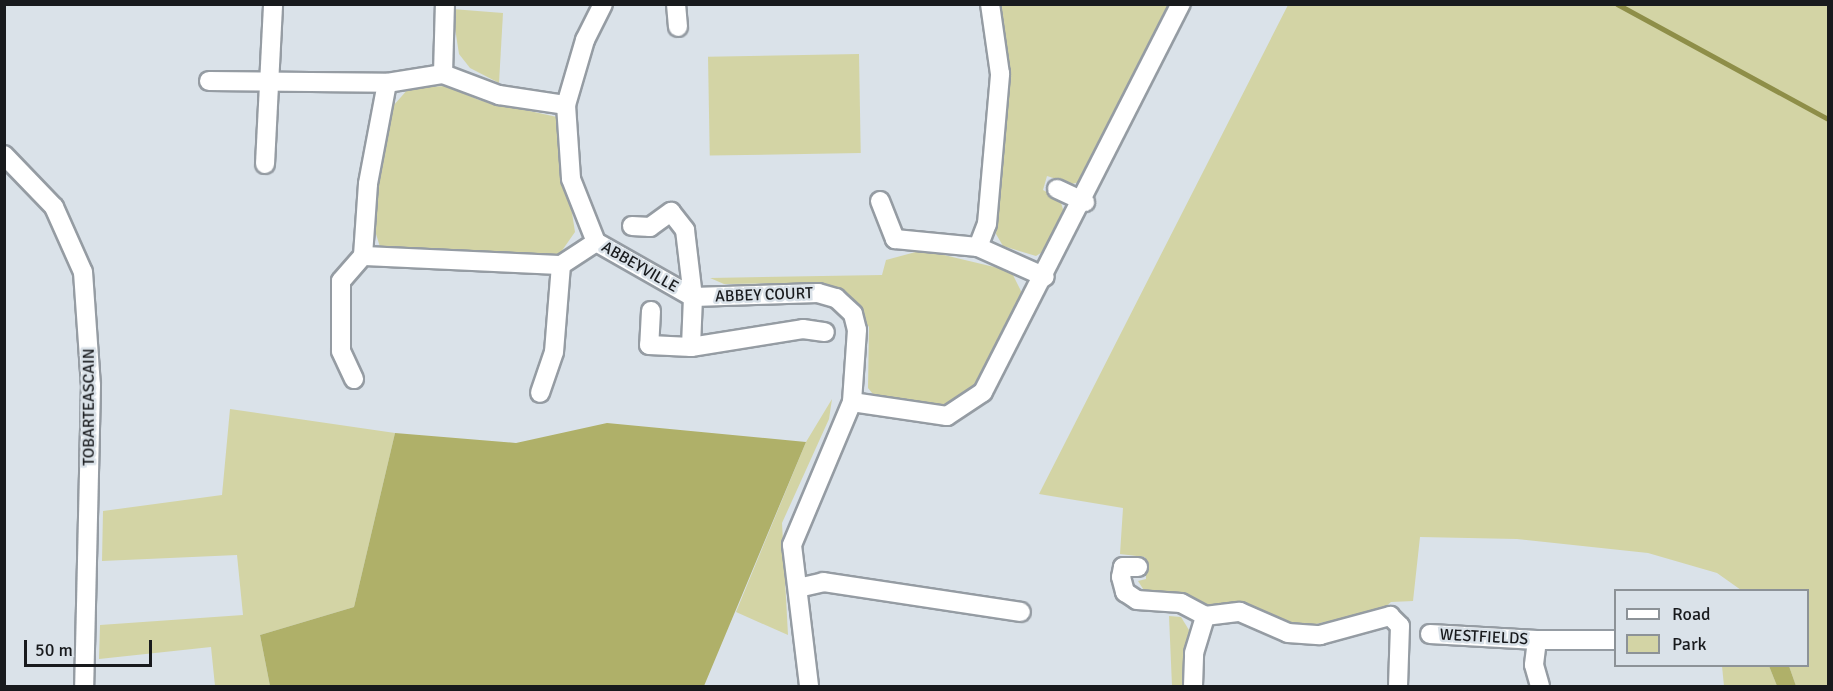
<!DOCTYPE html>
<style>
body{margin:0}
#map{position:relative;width:1833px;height:691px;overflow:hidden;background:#dae2e9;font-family:Signika,sans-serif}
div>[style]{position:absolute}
.green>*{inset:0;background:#d3d4a5;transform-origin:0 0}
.forest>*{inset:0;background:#afb069}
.stream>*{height:5px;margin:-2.5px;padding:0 2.5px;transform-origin:2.5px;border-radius:2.5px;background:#8e8e48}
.roads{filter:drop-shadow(2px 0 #959ca3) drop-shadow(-2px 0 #959ca3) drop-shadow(0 2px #959ca3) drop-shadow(0 -2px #959ca3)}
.minor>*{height:18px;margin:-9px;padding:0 9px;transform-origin:9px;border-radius:9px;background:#fff}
span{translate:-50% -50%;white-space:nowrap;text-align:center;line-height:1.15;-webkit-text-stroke:5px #dae2e9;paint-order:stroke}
.street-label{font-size:16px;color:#181a1d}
.frame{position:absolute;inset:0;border:6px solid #181a1d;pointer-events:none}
.legend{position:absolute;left:1614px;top:589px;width:195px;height:78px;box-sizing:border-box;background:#dae2e9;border:2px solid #8c9297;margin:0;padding:8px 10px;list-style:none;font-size:18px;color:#181a1d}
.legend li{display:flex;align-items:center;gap:12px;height:30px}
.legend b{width:30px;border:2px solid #8c9297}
.scale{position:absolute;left:24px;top:640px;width:128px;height:27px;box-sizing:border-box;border:3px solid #181a1d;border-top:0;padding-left:8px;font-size:18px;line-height:21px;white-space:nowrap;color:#181a1d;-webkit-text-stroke:4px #dae2e9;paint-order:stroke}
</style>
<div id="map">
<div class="green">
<i style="clip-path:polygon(999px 5px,1172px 5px,1087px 180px,1072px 184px,1047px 176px,1043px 190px,1060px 199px,1064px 213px,1047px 249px,1036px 256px,1003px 246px,996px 234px,1009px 69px)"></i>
<i style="clip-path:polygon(1288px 5px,1828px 5px,1828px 686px,1796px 686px,1789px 666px,1808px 666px,1808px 590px,1741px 590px,1717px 573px,1648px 553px,1517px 539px,1420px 537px,1413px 601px,1391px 602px,1383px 609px,1298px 628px,1235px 604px,1201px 606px,1145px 592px,1138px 581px,1146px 579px,1145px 557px,1120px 554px,1123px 508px,1039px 494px)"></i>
<i style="clip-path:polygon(452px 9px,503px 13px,499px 83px,470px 68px,459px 54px)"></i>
<i style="left:859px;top:54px;width:99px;height:151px;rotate:89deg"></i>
<i style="clip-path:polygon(446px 86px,479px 100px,557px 117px,575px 232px,561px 252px,550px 257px,380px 247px,372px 221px,375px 182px,393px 106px,409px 88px)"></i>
<i style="clip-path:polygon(923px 250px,1011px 271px,1022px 293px,1021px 306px,973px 391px,938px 407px,877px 399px,868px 388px,869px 327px,845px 293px,824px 283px,724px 284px,710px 278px,882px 275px,886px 260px)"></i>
<i style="clip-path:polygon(832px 399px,829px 419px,782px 523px,788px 635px,736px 612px,806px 442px)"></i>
<i style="clip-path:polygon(230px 409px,395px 433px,354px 607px,260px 635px,270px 686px,215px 686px,211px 647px,99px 659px,100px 625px,243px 615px,237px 555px,102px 561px,103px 511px,222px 495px)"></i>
<i style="clip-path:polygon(1169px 616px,1181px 617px,1189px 630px,1182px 686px,1172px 686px)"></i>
<i style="clip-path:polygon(1722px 666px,1769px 666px,1777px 686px,1724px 686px)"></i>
</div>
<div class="forest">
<i style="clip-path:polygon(607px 423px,806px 442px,704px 686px,270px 686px,260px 635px,354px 607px,395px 433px,516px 443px)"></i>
<i style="clip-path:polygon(1769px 666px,1789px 666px,1796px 686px,1777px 686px)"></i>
</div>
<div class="stream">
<i style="left:1617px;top:4px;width:240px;rotate:28.6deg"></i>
</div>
<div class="roads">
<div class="minor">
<i style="left:676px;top:4px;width:23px;rotate:85deg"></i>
<i style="left:443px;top:74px;width:70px;rotate:-88.4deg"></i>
<i style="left:209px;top:81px;width:178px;rotate:0.6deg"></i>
<i style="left:387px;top:83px;width:57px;rotate:-9.1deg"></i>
<i style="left:443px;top:74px;width:60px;rotate:20.6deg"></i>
<i style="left:499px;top:95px;width:68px;rotate:8.5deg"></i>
<i style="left:566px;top:105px;width:68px;rotate:-73.7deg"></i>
<i style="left:585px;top:40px;width:40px;rotate:-63.4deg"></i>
<i style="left:387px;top:83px;width:103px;rotate:100.7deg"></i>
<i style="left:368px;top:184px;width:72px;rotate:94deg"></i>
<i style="left:363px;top:256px;width:198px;rotate:2.6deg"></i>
<i style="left:561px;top:265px;width:87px;rotate:94.6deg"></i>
<i style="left:554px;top:352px;width:43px;rotate:108.9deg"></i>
<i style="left:566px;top:105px;width:74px;rotate:86.1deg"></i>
<i style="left:571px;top:179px;width:68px;rotate:68.4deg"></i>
<i style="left:4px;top:155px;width:72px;rotate:46.1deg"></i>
<i style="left:54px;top:207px;width:71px;rotate:66deg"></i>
<i style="left:83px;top:272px;width:113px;rotate:86deg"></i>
<i style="left:91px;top:385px;width:301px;rotate:91.3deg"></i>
<i style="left:265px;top:164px;width:160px;rotate:-87.1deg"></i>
<i style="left:1057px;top:189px;width:31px;rotate:25deg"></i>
<i style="left:880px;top:201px;width:41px;rotate:68.5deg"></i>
<i style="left:895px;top:239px;width:83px;rotate:5.5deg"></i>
<i style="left:978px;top:247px;width:73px;rotate:24.1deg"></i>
<i style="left:632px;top:226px;width:18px;rotate:3deg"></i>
<i style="left:650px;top:227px;width:26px;rotate:-36deg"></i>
<i style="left:671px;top:212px;width:23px;rotate:52deg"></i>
<i style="left:685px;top:230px;width:67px;rotate:83.2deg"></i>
<i style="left:693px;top:297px;width:50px;rotate:92.3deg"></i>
<i style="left:978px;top:247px;width:25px;rotate:-69deg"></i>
<i style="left:987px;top:224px;width:151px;rotate:-85deg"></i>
<i style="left:1000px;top:74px;width:71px;rotate:-98.1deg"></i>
<i style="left:561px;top:265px;width:42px;rotate:-33.3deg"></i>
<i style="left:596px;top:242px;width:112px;rotate:29.6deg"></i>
<i style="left:693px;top:297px;width:125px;rotate:-1.8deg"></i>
<i style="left:818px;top:293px;width:19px;rotate:16deg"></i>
<i style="left:836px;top:298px;width:23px;rotate:43deg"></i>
<i style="left:853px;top:314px;width:16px;rotate:76deg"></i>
<i style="left:857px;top:330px;width:72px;rotate:94deg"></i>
<i style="left:852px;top:402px;width:155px;rotate:112.8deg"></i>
<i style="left:792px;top:545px;width:142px;rotate:83.1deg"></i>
<i style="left:651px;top:311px;width:34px;rotate:93deg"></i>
<i style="left:649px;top:345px;width:42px;rotate:2.7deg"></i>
<i style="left:691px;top:347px;width:113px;rotate:-9.1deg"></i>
<i style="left:803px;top:329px;width:22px;rotate:8deg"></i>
<i style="left:354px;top:379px;width:31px;rotate:-115deg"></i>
<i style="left:341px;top:351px;width:70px;rotate:-90deg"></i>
<i style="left:341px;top:281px;width:33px;rotate:-49deg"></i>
<i style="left:852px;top:402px;width:96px;rotate:8.4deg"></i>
<i style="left:947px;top:416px;width:43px;rotate:-33.7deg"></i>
<i style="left:983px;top:392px;width:436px;rotate:-63deg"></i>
<i style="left:1138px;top:567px;width:15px;rotate:180deg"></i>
<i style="left:1123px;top:567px;width:10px;rotate:101deg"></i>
<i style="left:1121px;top:577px;width:16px;rotate:75deg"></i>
<i style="left:1125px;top:592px;width:14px;rotate:34deg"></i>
<i style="left:1137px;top:600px;width:44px;rotate:3.9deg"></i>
<i style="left:1181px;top:603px;width:27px;rotate:28deg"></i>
<i style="left:1205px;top:616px;width:35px;rotate:-7deg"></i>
<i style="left:1240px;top:612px;width:52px;rotate:23.6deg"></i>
<i style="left:1288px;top:633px;width:32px;rotate:4deg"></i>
<i style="left:1320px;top:635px;width:73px;rotate:-15.2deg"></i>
<i style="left:1390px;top:616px;width:14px;rotate:45deg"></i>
<i style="left:1400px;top:626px;width:60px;rotate:91.9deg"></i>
<i style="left:798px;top:588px;width:26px;rotate:-13deg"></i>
<i style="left:823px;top:582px;width:200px;rotate:8.6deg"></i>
<i style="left:1430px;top:634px;width:107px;rotate:3.2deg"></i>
<i style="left:1537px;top:640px;width:25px;rotate:97deg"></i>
<i style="left:1534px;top:665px;width:22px;rotate:74deg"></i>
<i style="left:1537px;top:640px;width:79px"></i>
<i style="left:1193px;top:686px;width:33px;rotate:-88deg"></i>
<i style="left:1194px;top:653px;width:39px;rotate:-73deg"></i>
</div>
</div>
<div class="street-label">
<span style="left:640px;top:267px;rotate:30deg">ABBEYVILLE</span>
<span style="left:764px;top:295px;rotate:-2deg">ABBEY COURT</span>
<span style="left:89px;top:407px;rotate:-90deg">TOBARTEASCAIN</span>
<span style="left:1484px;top:637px;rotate:3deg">WESTFIELDS</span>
</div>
<div class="frame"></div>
<ul class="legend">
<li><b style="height:8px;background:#fff"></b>Road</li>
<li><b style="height:16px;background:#d3d4a5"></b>Park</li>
</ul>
<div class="scale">50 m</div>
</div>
